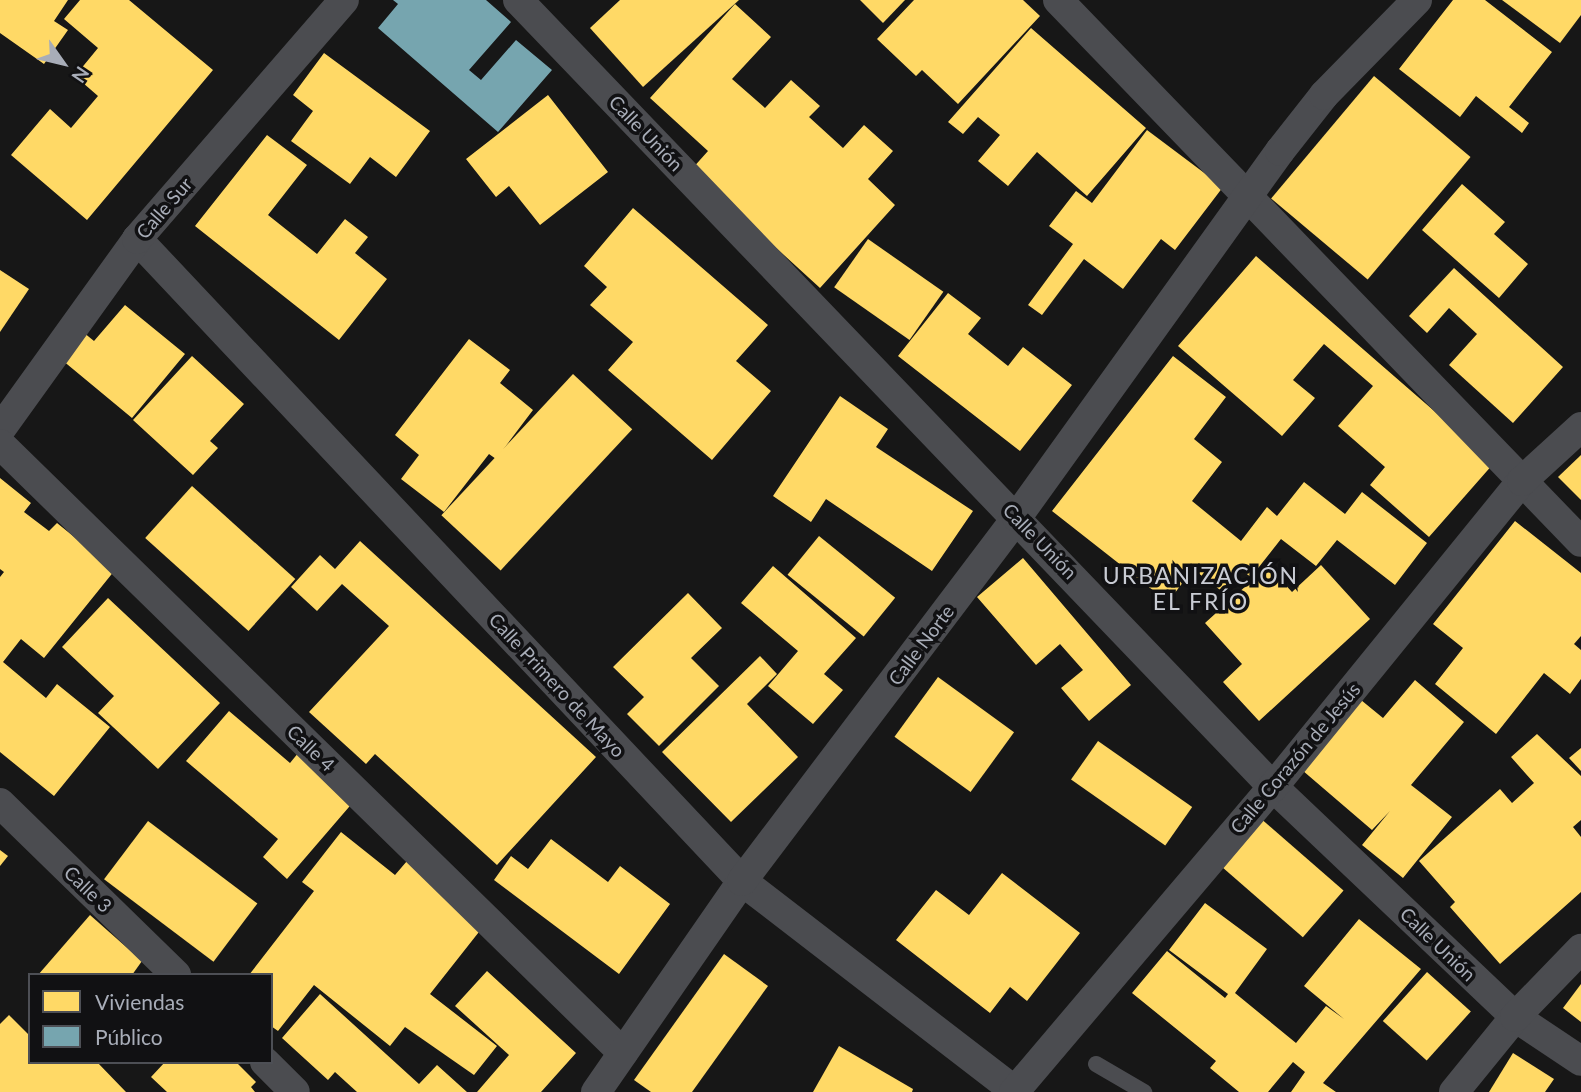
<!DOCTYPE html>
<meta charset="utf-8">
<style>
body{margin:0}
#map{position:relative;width:1581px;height:1092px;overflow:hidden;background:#171717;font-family:Lato,sans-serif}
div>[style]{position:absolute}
.homes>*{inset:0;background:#ffd966;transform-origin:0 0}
.public>*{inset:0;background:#76a5af}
.service>*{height:16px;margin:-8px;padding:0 8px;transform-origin:8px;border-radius:8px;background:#4b4c50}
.minor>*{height:30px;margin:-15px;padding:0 15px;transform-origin:15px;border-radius:15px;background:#4b4c50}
span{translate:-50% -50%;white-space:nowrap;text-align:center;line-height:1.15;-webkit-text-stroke:7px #111113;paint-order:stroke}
.street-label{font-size:19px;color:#a8adb8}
.quarter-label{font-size:23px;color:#c9ccd4;letter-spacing:2px}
.legend{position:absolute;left:28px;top:973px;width:245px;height:91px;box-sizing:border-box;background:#111113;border:2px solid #4d4f55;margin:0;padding:9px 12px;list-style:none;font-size:21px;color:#a8adb8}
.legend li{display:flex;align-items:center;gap:14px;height:35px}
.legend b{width:35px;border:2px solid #4d4f55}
.north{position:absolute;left:28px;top:28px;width:70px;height:70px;-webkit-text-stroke:5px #111113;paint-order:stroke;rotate:124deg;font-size:19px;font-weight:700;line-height:28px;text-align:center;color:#a8adb8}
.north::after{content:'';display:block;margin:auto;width:24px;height:32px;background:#a8adb8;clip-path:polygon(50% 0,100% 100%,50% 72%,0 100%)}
</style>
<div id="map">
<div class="homes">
<i style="clip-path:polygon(0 0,68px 0,54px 21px,68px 30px,44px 64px,0 33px)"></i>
<i style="clip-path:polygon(80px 0,129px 0,213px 70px,87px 220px,11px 155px,50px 109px,71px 128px,98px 96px,75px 76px,98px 48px,64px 19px)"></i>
<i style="clip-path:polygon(620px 0,739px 0,643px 87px,590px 28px)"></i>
<i style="clip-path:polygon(860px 0,905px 0,883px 23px)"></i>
<i style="clip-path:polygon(914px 0,1023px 0,1040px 16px,958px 104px,922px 70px,916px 76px,877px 39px)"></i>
<i style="clip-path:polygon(1453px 0,1485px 0,1552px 52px,1509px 107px,1529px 123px,1522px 133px,1476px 96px,1460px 117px,1399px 69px)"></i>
<i style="clip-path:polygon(1502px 0,1581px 0,1581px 15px,1560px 43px)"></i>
<i style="clip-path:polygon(735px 4px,771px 37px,732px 79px,765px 108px,791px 80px,820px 106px,809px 117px,843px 148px,864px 125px,893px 151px,868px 179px,895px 205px,820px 288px,691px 170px,708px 151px,650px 98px)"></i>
<i style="clip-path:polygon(1031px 28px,1146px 128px,1087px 196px,1037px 152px,1008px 186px,978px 161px,1000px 135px,978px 117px,963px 134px,948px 122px)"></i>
<i style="clip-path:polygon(324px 53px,430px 131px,396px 177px,370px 157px,350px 184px,291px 141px,313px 111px,293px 95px)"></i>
<i style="left:1374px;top:76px;width:126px;height:160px;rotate:40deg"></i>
<i style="clip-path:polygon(548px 95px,608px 172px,540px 225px,509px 186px,496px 197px,466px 159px)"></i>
<i style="clip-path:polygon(1147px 130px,1223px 187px,1175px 250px,1161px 239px,1123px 289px,1084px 259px,1042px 315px,1028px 305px,1073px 244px,1049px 226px,1076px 191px,1092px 203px)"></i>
<i style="clip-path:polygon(267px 135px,307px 165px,268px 215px,317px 254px,345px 219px,368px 237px,355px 253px,387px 279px,339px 340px,195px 226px)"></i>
<i style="clip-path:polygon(1462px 184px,1505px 222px,1494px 234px,1528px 264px,1499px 298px,1422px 230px)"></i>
<i style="clip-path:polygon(633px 208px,768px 325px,736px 361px,771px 391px,712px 460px,608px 370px,633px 342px,590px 305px,607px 287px,584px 266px)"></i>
<i style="left:868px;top:239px;width:92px;height:59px;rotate:35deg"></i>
<i style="clip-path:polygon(1256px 256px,1494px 463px,1429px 537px,1370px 485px,1385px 467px,1338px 426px,1373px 386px,1324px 344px,1293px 380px,1315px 398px,1282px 436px,1178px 346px)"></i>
<i style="clip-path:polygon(1454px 268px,1563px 367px,1513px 423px,1449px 365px,1477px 334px,1449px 308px,1427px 333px,1409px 316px)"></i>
<i style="clip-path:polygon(0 270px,29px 289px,0 332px)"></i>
<i style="clip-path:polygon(948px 293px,981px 318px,968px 334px,1008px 366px,1023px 347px,1072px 385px,1020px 451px,898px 356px)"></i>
<i style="clip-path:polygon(125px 305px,185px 354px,132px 418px,56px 355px,78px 328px,94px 341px)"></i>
<i style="clip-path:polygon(469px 339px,510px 370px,500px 383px,533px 410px,496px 459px,489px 454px,444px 512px,401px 479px,419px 455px,395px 435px)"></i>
<i style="clip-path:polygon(192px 356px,244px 404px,210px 441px,218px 448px,193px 475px,133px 420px)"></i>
<i style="clip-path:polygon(1173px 356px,1226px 397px,1194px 439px,1222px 462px,1192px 501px,1241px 541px,1267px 507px,1277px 516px,1304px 482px,1345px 514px,1362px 492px,1427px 543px,1395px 585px,1337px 540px,1316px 566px,1281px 539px,1251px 577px,1241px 570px,1224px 593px,1193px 569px,1168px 602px,1052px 511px)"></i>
<i style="left:573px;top:374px;width:81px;height:193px;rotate:43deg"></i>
<i style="clip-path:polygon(840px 396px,888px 429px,876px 447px,973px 511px,932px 571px,826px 499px,811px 522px,773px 496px)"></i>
<i style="clip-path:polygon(1581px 455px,1581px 500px,1558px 477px)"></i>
<i style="clip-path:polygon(0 478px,31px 503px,24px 512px,49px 531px,57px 523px,115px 570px,44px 658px,21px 639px,3px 662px,46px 698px,57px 684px,110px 727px,54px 796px,0 752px,0 577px,4px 572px,0 569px)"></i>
<i style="left:192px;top:486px;width:139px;height:70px;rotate:42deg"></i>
<i style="clip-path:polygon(1515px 521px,1581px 573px,1581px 636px,1574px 644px,1581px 650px,1581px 679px,1570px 694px,1544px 673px,1496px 734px,1435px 684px,1463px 648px,1433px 624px)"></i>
<i style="left:819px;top:536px;width:98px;height:50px;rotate:39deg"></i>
<i style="clip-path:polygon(360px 541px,596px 757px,497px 865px,375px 754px,366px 764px,309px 712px,389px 626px,342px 584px,317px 611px,291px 587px,320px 555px,335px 569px)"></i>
<i style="clip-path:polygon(1023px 558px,1131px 685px,1089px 721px,1061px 688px,1083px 670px,1060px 644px,1036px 665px,977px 597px)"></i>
<i style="clip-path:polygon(1321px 565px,1370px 619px,1259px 721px,1223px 682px,1242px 664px,1205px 623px,1268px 566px,1292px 592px)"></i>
<i style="clip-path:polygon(773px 566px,856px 638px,824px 674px,843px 690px,813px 724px,768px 686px,798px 651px,741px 603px)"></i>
<i style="clip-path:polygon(688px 593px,722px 628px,691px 658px,719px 686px,659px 746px,627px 714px,644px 697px,613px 667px)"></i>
<i style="clip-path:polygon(108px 598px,220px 703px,158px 769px,98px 713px,114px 696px,62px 647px)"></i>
<i style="clip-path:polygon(760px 656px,777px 674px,747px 704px,798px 757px,731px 822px,662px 752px)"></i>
<i style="left:938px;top:677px;width:94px;height:74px;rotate:36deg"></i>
<i style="clip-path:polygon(1415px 680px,1464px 722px,1411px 785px,1452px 817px,1403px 878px,1362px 845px,1390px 811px,1372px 830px,1302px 770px,1361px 700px,1383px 718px)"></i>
<i style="clip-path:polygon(229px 711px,290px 763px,299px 752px,355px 800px,287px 879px,263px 857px,278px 839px,186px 761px)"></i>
<i style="clip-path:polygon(1537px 734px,1581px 776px,1581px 820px,1573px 827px,1581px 837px,1581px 892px,1500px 964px,1450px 907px,1455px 902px,1419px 861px,1500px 789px,1512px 803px,1534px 783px,1511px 757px)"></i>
<i style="left:1098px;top:741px;width:115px;height:47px;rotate:35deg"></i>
<i style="clip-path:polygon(1581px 748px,1581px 771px,1569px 758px)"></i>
<i style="left:1259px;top:817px;width:112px;height:62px;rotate:41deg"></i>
<i style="left:148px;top:821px;width:137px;height:73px;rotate:37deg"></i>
<i style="clip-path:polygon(341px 832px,395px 875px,407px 861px,486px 923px,430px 994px,497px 1046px,474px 1075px,405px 1027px,390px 1046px,314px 985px,278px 1031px,271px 1026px,271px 975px,249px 975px,314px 891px,302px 882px)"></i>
<i style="clip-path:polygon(551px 839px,608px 882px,620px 866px,670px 904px,619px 974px,494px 880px,511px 856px,528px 869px)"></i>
<i style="clip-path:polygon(0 850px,8px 856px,0 866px)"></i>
<i style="clip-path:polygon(1002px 873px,1080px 933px,1027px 1001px,1010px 987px,990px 1013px,896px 940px,936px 890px,969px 915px)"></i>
<i style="clip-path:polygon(1205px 903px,1267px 949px,1235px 993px,1296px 1043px,1326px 1006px,1344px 1019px,1304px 986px,1359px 919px,1421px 969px,1323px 1083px,1336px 1092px,1291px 1092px,1305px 1072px,1293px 1062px,1268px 1092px,1239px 1092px,1210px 1068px,1216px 1061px,1132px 993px,1167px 951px,1225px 998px,1228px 994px,1169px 950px)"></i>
<i style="clip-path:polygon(90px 915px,142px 961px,132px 975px,38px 975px)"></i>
<i style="clip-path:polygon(724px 954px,768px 986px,692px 1092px,651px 1092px,634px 1080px)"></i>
<i style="clip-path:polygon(487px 971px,576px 1053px,541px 1092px,477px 1092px,509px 1055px,455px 1006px)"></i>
<i style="left:1427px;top:972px;width:59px;height:66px;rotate:42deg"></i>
<i style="clip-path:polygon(1581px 984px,1581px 1022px,1563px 1008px)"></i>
<i style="clip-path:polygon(320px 994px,419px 1084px,437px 1065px,467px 1092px,357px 1092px,335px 1072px,328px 1080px,282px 1038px)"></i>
<i style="clip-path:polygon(9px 1015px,30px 1036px,30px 1062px,97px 1062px,126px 1092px,0 1092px,0 1024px)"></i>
<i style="clip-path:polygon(839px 1046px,913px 1089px,912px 1092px,813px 1092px)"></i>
<i style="clip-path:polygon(1513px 1053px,1554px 1079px,1545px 1092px,1489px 1092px)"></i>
<i style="clip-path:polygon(165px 1062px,236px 1062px,256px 1082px,251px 1087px,255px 1092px,167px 1092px,151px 1077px)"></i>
</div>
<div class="public">
<i style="clip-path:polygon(393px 0,486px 0,511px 22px,469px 70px,481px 80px,516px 40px,552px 70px,498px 132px,378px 28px,398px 4px)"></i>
</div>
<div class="service">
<i style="left:1096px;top:1064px;width:56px;rotate:30.3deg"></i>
</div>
<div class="minor">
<i style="left:518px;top:0;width:1091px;rotate:46.19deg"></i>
<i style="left:1273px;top:787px;width:334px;rotate:43.5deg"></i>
<i style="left:1515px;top:1017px;width:79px;rotate:33.7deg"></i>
<i style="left:1058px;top:0;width:753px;rotate:46.02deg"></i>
<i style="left:137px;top:239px;width:882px;rotate:46.7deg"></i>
<i style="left:742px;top:881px;width:344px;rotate:37.6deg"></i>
<i style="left:0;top:430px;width:235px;rotate:-54.3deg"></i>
<i style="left:137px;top:239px;width:316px;rotate:-49.1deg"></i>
<i style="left:0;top:444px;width:871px;rotate:44.35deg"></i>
<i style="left:0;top:803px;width:246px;rotate:44.3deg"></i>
<i style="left:265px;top:1062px;width:42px;rotate:45deg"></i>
<i style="left:596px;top:1092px;width:257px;rotate:-55.3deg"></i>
<i style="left:742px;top:881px;width:456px;rotate:-52.9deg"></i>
<i style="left:1017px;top:517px;width:451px;rotate:-54.3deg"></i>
<i style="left:1280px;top:151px;width:71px;rotate:-51.8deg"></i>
<i style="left:1324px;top:95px;width:133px;rotate:-45.6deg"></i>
<i style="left:1014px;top:1092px;width:400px;rotate:-49.7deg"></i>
<i style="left:1273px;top:787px;width:395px;rotate:-50.9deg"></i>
<i style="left:1522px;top:481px;width:80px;rotate:-42.5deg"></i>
<i style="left:1454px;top:1092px;width:97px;rotate:-50.9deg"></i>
<i style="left:1515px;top:1017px;width:95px;rotate:-45.9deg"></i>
</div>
<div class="street-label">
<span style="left:646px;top:133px;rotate:46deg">Calle Unión</span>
<span style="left:164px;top:208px;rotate:-49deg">Calle Sur</span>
<span style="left:1040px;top:541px;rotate:46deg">Calle Unión</span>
<span style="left:921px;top:645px;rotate:-53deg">Calle Norte</span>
<span style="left:557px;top:685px;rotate:47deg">Calle Primero de Mayo</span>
<span style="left:311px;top:748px;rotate:44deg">Calle 4</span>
<span style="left:1295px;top:758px;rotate:-50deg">Calle Corazón de Jesús</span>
<span style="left:88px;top:889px;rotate:44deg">Calle 3</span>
<span style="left:1438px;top:944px;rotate:44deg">Calle Unión</span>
</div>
<div class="quarter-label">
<span style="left:1201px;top:588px">URBANIZACIÓN<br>EL FRÍO</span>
</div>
<ul class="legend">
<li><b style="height:19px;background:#ffd966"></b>Viviendas</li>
<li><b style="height:19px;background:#76a5af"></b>Público</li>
</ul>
<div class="north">N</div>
</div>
